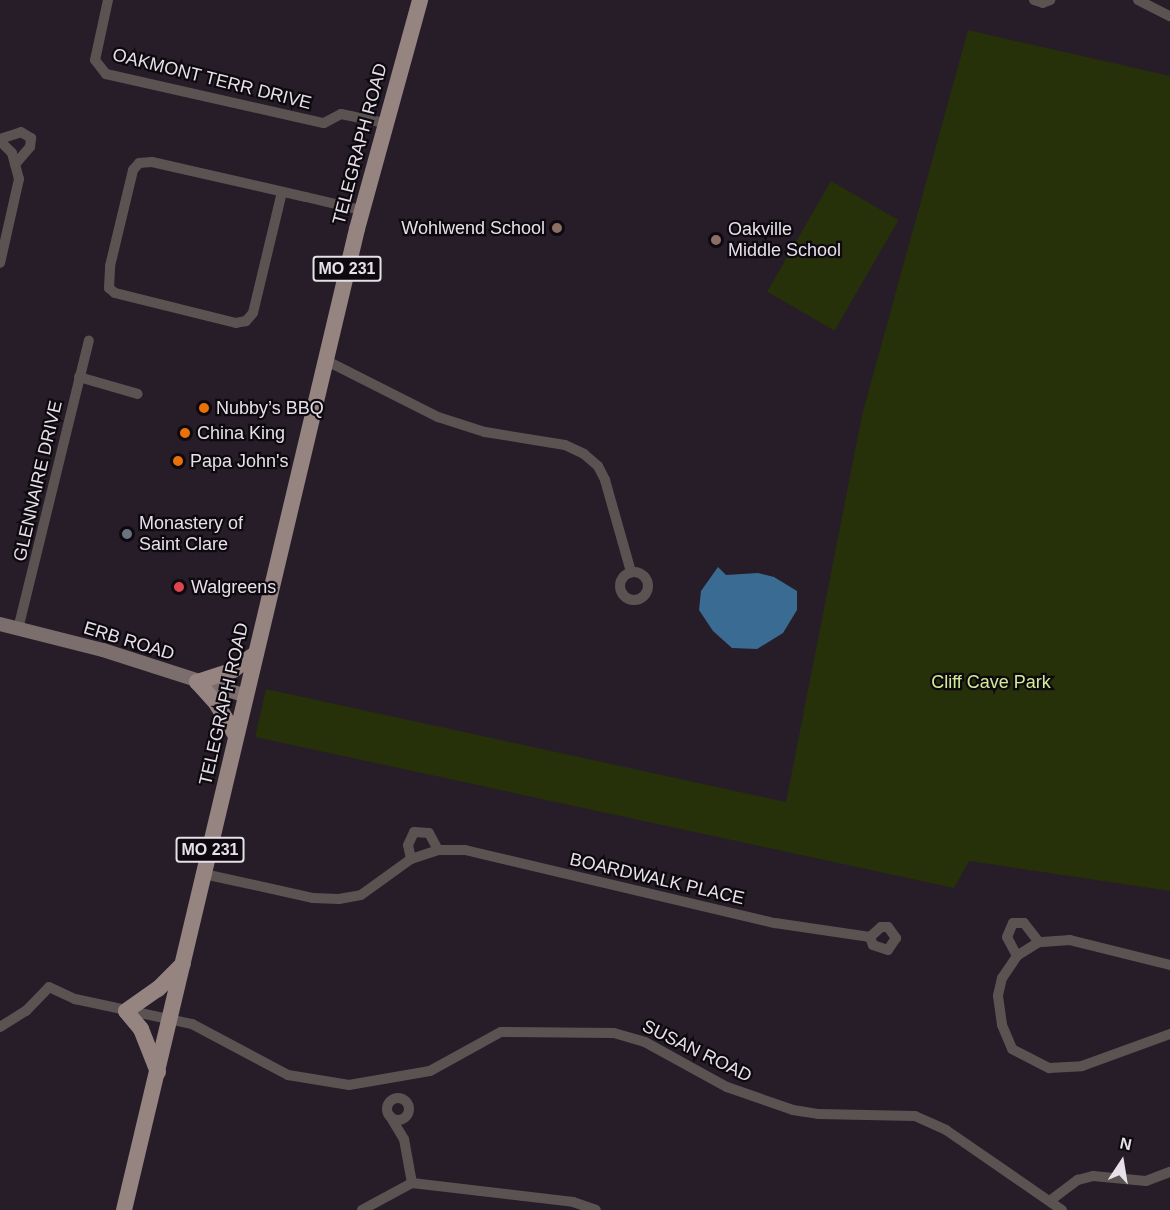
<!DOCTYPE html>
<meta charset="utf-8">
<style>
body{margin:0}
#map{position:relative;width:1170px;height:1210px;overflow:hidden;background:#261d29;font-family:Helvetica,sans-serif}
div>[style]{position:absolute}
.green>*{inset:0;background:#263009;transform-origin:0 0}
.water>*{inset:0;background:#3a6b92}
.street>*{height:10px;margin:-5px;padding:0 5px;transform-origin:5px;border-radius:5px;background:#5b5351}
.street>.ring{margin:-5px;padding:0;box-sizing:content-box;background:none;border:10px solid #5b5351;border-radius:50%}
.secondary>*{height:14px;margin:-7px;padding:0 7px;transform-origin:7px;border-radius:7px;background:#7c6e6c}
.primary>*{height:16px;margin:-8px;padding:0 8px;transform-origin:8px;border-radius:8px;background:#968481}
.dots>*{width:16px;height:16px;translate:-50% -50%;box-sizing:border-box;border:3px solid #0d090e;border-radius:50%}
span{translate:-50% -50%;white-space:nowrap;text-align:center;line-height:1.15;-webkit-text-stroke:4.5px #0d090e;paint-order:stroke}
.shield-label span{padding:2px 4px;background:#0d090e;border:2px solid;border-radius:4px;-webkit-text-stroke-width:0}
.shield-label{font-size:16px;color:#e6e0e8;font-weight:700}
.street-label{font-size:18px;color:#e6e0e8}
.poi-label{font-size:18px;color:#e6e0e8}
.right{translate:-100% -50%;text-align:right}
.left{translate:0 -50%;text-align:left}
.park-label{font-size:18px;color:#d2eb97}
.north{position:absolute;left:1092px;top:1132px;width:60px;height:60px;-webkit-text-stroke:4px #0d090e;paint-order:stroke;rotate:12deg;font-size:16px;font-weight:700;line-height:24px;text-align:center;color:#e6e0e8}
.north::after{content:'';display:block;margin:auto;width:21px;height:27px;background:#e6e0e8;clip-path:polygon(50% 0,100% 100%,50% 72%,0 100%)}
</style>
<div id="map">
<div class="green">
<i style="clip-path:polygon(968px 30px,1170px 76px,1170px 891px,969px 861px,954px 888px,255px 737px,266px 689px,786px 802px,862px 415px)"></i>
<i style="left:831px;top:181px;width:78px;height:128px;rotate:30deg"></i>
</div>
<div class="water">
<i style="clip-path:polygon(718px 567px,726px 575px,758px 573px,774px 577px,797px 591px,797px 610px,783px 633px,757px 649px,732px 648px,713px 631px,699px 610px,701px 591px)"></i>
</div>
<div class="street">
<i style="left:108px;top:0;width:61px;rotate:102.2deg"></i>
<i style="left:95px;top:60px;width:18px;rotate:52deg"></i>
<i style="left:106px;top:74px;width:223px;rotate:12.7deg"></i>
<i style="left:324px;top:123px;width:19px;rotate:-28deg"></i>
<i style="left:341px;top:114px;width:45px;rotate:11.6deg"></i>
<i style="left:1034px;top:0;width:9px;rotate:18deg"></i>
<i style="left:1043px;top:3px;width:8px;rotate:-23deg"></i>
<i style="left:1138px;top:0;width:36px;rotate:27deg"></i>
<i style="left:0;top:139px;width:22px;rotate:-18deg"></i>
<i style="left:21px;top:132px;width:12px;rotate:31deg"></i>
<i style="left:31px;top:138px;width:9px;rotate:96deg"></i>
<i style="left:30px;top:147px;width:23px;rotate:131deg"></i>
<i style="left:0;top:141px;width:17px;rotate:45deg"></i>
<i style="left:12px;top:153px;width:27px;rotate:75deg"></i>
<i style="left:19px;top:179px;width:86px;rotate:102.7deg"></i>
<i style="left:282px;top:192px;width:124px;rotate:103.5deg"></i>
<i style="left:253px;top:313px;width:11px;rotate:131deg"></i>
<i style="left:246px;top:321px;width:10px;rotate:169deg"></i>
<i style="left:236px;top:323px;width:125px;rotate:-166.1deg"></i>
<i style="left:115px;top:293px;width:8px;rotate:-140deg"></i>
<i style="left:109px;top:288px;width:22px;rotate:-87deg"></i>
<i style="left:110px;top:266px;width:99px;rotate:-76.5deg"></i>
<i style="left:133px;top:170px;width:9px;rotate:-49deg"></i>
<i style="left:139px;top:163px;width:13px;rotate:-4deg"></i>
<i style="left:152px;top:162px;width:158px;rotate:12.8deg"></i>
<i style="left:306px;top:197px;width:57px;rotate:13.3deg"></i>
<i style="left:325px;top:360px;width:127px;rotate:26.8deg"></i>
<i style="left:438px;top:417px;width:49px;rotate:17.7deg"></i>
<i style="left:485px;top:432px;width:81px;rotate:9.2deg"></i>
<i style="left:565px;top:445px;width:21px;rotate:25deg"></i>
<i style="left:584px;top:454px;width:18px;rotate:41deg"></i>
<i style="left:598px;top:466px;width:16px;rotate:63deg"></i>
<i style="left:605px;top:480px;width:96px;rotate:74.2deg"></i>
<i style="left:79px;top:377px;width:61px;rotate:16.1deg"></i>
<i class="ring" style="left:620px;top:572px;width:18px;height:18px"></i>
<i style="left:18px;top:629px;width:297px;rotate:-76.2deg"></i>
<i style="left:411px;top:859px;width:14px;rotate:-102deg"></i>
<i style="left:408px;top:845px;width:14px;rotate:-65deg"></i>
<i style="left:414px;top:832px;width:15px;rotate:4deg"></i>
<i style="left:429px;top:833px;width:19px;rotate:62deg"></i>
<i style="left:204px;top:874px;width:112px;rotate:12.4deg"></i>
<i style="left:313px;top:898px;width:26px;rotate:2deg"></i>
<i style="left:339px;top:899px;width:22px;rotate:-10deg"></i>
<i style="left:361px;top:895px;width:62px;rotate:-35.8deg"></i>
<i style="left:411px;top:859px;width:28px;rotate:-18deg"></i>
<i style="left:438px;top:850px;width:27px"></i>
<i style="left:465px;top:850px;width:318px;rotate:13.3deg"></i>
<i style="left:775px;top:923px;width:96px;rotate:8.4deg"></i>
<i style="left:870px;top:937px;width:15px;rotate:-42deg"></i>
<i style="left:881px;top:927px;width:7px"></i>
<i style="left:888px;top:927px;width:14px;rotate:54deg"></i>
<i style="left:896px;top:938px;width:14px;rotate:124deg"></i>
<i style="left:888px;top:950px;width:16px;rotate:-162deg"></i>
<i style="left:873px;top:945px;width:9px;rotate:-111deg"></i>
<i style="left:1017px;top:956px;width:21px;rotate:-118deg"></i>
<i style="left:1007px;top:937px;width:15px;rotate:-67deg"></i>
<i style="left:1013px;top:923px;width:11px"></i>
<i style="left:1024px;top:923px;width:24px;rotate:52deg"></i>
<i style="left:1170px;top:965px;width:103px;rotate:-166deg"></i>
<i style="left:1070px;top:940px;width:31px;rotate:176deg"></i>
<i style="left:1039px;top:942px;width:26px;rotate:148deg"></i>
<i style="left:1017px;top:956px;width:27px;rotate:124deg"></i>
<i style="left:1002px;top:978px;width:18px;rotate:103deg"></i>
<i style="left:998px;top:996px;width:29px;rotate:82deg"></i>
<i style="left:1002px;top:1025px;width:26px;rotate:67deg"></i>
<i style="left:1012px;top:1049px;width:42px;rotate:27.2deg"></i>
<i style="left:1049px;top:1068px;width:33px;rotate:-3deg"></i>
<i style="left:1082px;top:1066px;width:94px;rotate:-20deg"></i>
<i style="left:0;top:1027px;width:31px;rotate:-32deg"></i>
<i style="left:26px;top:1011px;width:33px;rotate:-46deg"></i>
<i style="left:49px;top:987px;width:29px;rotate:25deg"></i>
<i style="left:75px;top:999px;width:120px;rotate:12.1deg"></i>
<i style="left:192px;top:1024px;width:109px;rotate:28deg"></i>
<i style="left:288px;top:1075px;width:62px;rotate:9.3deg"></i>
<i style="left:349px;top:1085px;width:82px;rotate:-9.8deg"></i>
<i style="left:430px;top:1071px;width:81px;rotate:-28.8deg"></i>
<i style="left:501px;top:1032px;width:113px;rotate:0.5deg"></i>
<i style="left:614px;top:1033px;width:32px;rotate:16deg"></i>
<i style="left:645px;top:1042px;width:94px;rotate:28.8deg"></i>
<i style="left:727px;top:1087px;width:70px;rotate:19.2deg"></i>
<i style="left:793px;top:1110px;width:25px;rotate:9deg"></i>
<i style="left:818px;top:1114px;width:97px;rotate:1.2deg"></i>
<i style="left:915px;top:1116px;width:34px;rotate:24deg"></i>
<i style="left:946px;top:1130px;width:141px;rotate:34.6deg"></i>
<i class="ring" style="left:387px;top:1098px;width:12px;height:12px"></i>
<i style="left:390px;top:1116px;width:27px;rotate:59deg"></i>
<i style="left:404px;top:1139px;width:45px;rotate:79.7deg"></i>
<i style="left:412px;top:1183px;width:162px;rotate:6.7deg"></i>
<i style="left:573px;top:1202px;width:24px;rotate:19deg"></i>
<i style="left:1051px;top:1200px;width:34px;rotate:-37deg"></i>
<i style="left:1078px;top:1180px;width:16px;rotate:-15deg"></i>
<i style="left:1093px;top:1176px;width:53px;rotate:5.4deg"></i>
<i style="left:1146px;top:1181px;width:26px;rotate:-21deg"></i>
<i style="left:362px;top:1210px;width:57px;rotate:-28.4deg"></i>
</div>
<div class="secondary">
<i style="left:0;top:624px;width:106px;rotate:14.2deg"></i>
<i style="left:103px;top:650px;width:150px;rotate:17.8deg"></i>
</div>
<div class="primary">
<i style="left:236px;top:736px;width:37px;rotate:-121deg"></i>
<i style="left:217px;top:704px;width:30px;rotate:-132deg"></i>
<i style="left:197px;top:682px;width:38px;rotate:-18deg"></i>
<i style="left:233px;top:670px;width:27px;rotate:-36deg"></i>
<i style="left:158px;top:1072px;width:46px;rotate:-111.6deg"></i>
<i style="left:141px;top:1029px;width:23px;rotate:-130deg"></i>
<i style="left:126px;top:1011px;width:39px;rotate:-35deg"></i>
<i style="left:158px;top:989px;width:35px;rotate:-45deg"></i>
<i style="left:124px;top:1210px;width:1008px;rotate:-76.64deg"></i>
<i style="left:357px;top:229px;width:238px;rotate:-74.6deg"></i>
</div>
<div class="dots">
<i style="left:557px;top:228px;background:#8d6e63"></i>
<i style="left:716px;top:240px;background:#8d6e63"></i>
<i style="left:204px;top:408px;background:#e8710a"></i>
<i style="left:185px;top:433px;background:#e8710a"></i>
<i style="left:178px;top:461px;background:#e8710a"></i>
<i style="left:127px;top:534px;background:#6b7280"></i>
<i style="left:179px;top:587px;background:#e0444e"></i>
</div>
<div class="shield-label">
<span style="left:347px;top:269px">MO 231</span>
<span style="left:210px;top:850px">MO 231</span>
</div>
<div class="street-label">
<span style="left:212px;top:79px;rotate:14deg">OAKMONT TERR DRIVE</span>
<span style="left:360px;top:144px;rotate:-75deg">TELEGRAPH ROAD</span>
<span style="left:38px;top:481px;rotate:-77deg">GLENNAIRE DRIVE</span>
<span style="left:129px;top:641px;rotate:17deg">ERB ROAD</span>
<span style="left:224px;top:704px;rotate:-77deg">TELEGRAPH ROAD</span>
<span style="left:657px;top:879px;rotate:13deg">BOARDWALK PLACE</span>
<span style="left:697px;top:1051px;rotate:26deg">SUSAN ROAD</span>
</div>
<div class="poi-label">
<span class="right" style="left:545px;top:228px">Wohlwend School</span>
<span class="left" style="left:728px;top:240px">Oakville<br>Middle School</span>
<span class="left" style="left:216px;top:408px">Nubby’s BBQ</span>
<span class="left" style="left:197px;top:433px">China King</span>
<span class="left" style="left:190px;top:461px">Papa John's</span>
<span class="left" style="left:139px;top:534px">Monastery of<br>Saint Clare</span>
<span class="left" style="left:191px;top:587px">Walgreens</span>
</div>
<div class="park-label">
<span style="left:991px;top:682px">Cliff Cave Park</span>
</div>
<div class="north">N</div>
</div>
